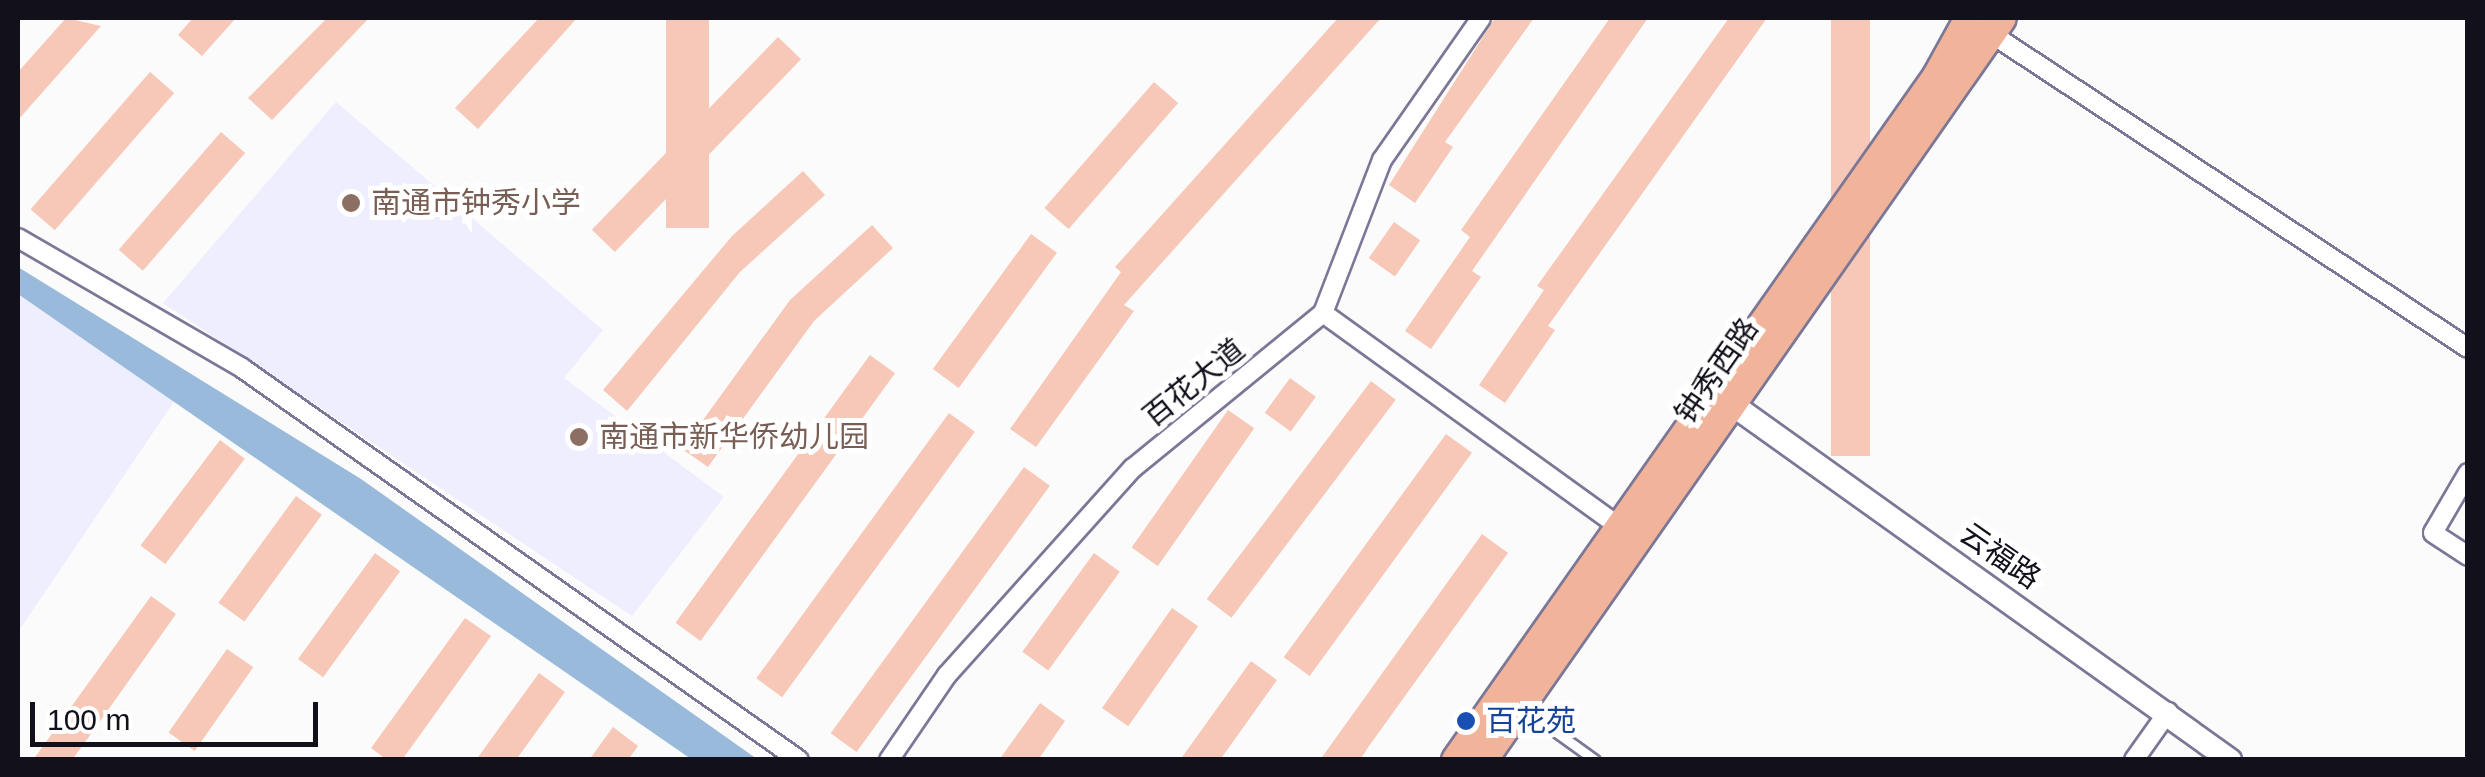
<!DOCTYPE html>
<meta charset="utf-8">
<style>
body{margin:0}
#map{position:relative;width:2485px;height:777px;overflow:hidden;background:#fbfbfb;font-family:Helvetica,"Noto Sans SC",sans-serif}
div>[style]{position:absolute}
.built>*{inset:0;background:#efeeff}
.water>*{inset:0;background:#9abadb}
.building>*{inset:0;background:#f7c8b7;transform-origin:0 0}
.roads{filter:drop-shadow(2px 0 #7b7796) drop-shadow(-2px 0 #7b7796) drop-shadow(0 2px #7b7796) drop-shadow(0 -2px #7b7796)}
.service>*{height:9px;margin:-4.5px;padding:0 4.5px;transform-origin:4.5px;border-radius:4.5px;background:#fff}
.minor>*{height:18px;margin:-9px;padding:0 9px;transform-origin:9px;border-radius:9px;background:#fff}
.tertiary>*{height:22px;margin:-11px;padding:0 11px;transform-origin:11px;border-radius:11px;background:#fff}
.primary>*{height:28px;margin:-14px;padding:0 14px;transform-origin:14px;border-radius:14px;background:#f1b39a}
.dots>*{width:28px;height:28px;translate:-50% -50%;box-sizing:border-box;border:5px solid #fff;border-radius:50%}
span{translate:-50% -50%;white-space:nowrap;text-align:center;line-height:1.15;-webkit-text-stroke:10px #fff;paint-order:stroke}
.education-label{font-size:30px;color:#785e54}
.left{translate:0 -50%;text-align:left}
.street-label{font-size:30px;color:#11101b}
.transit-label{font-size:30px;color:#164399}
.frame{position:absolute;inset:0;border:20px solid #11101b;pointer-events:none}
.scale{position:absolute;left:30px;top:702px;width:288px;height:45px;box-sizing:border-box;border:5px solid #11101b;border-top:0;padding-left:12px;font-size:30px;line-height:35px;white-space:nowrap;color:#11101b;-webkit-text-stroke:8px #fff;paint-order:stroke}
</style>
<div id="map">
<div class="built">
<i style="clip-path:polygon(336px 102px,603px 330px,564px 378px,724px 497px,632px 616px,163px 303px)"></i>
<i style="clip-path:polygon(18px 287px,188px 381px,18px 632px)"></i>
</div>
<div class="water">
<i style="clip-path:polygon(18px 267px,361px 479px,757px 759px,691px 759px,18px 294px)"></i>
</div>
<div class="building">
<i style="clip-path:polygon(66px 18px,101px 26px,18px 120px,18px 72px)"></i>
<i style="clip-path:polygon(193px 18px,236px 18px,202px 56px,178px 35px)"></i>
<i style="clip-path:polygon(327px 18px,369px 18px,272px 120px,248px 98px)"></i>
<i style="clip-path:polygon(539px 18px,577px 18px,478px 129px,455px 108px)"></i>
<i style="left:666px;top:18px;width:43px;height:210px"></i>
<i style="clip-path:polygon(1338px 18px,1381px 18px,1124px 305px,1134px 311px,1036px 447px,1010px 429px,1121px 272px,1115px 267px)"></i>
<i style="clip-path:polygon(1495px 18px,1534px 18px,1445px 142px,1453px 147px,1415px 203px,1389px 185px)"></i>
<i style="clip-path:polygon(1610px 18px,1648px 18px,1472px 271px,1481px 277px,1431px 349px,1405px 331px,1470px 237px,1461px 230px)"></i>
<i style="clip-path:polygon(1729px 18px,1767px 18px,1548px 326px,1555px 330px,1505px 403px,1479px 385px,1544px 290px,1537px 286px)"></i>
<i style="left:1831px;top:18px;width:39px;height:438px"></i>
<i style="left:778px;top:37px;width:32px;height:268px;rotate:44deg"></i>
<i style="left:150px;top:72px;width:32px;height:182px;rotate:41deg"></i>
<i style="left:1154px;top:82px;width:32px;height:167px;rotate:41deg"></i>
<i style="left:221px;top:132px;width:32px;height:156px;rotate:41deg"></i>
<i style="clip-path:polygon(803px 171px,825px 195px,740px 272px,627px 411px,603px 390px,732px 236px)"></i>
<i style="left:1394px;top:222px;width:32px;height:44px;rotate:35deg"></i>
<i style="clip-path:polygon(872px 225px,893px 248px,814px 321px,708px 467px,682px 449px,790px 300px)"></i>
<i style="left:1031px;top:234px;width:32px;height:167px;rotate:36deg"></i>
<i style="left:870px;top:355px;width:31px;height:331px;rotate:36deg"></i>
<i style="left:1290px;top:378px;width:32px;height:43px;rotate:36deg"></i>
<i style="left:1371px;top:381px;width:31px;height:273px;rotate:37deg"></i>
<i style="left:1228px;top:410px;width:32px;height:168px;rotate:35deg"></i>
<i style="left:949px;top:413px;width:32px;height:328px;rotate:36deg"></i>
<i style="left:1446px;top:434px;width:32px;height:276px;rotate:36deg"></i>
<i style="left:220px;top:440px;width:31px;height:132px;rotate:37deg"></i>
<i style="left:1024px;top:467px;width:32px;height:329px;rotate:36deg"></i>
<i style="left:296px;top:496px;width:32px;height:132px;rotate:36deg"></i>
<i style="clip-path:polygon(1482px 534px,1508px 553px,1369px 746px,1360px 760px,1320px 760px)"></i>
<i style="left:375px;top:553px;width:31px;height:131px;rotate:36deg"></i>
<i style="left:1094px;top:553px;width:32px;height:122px;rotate:36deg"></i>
<i style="clip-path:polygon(151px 596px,176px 614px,101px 720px,72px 760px,33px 760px)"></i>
<i style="left:1172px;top:608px;width:32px;height:122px;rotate:35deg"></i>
<i style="clip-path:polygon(465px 618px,491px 636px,402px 760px,387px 760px,371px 748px)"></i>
<i style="left:227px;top:649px;width:32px;height:102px;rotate:35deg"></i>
<i style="clip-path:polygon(1251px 661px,1277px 680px,1220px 760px,1180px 760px)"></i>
<i style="clip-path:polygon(539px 673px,565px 692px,516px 760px,476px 760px)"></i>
<i style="clip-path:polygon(1040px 703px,1065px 721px,1038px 760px,999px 760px)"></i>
<i style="clip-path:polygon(613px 727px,638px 746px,628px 760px,589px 760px)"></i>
</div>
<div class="roads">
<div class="service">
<i style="left:1524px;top:709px;width:87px;rotate:35.7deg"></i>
</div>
<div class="minor">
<i style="left:1984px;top:29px;width:580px;rotate:33.39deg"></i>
<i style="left:18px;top:238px;width:259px;rotate:30.1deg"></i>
<i style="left:242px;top:368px;width:681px;rotate:35.14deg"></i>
<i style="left:1323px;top:313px;width:375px;rotate:35.8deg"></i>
<i style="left:2468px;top:473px;width:69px;rotate:120.3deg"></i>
<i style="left:2433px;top:533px;width:42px;rotate:33.3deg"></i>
<i style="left:889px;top:760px;width:103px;rotate:-55.7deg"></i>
<i style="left:947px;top:675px;width:278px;rotate:-48.1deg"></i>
<i style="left:1133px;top:468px;width:245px;rotate:-39.2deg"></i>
<i style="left:1323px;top:313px;width:164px;rotate:-68.9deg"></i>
<i style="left:1382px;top:160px;width:173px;rotate:-55.1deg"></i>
<i style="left:2134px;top:760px;width:59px;rotate:-54.7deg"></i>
</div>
<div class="tertiary">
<i style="left:1733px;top:405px;width:611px;rotate:35.54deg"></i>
</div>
<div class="primary">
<i style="left:1456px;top:760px;width:836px;rotate:-54.88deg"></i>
<i style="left:1937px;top:76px;width:66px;rotate:-61.1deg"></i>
<i style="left:1483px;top:760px;width:905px;rotate:-55.03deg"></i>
</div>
</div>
<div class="dots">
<i style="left:351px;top:203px;background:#8d6e63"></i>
<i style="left:579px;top:437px;background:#8d6e63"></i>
<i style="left:1466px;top:721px;background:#1a4fb4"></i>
</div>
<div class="education-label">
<span class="left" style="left:371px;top:203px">南通市钟秀小学</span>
<span class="left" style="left:599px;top:437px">南通市新华侨幼儿园</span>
</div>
<div class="street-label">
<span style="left:1717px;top:371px;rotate:-55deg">钟秀西路</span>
<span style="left:1194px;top:383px;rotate:-39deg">百花大道</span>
<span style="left:2000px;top:556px;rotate:35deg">云福路</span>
</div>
<div class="transit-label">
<span class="left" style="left:1486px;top:721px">百花苑</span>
</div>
<div class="frame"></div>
<div class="scale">100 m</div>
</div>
